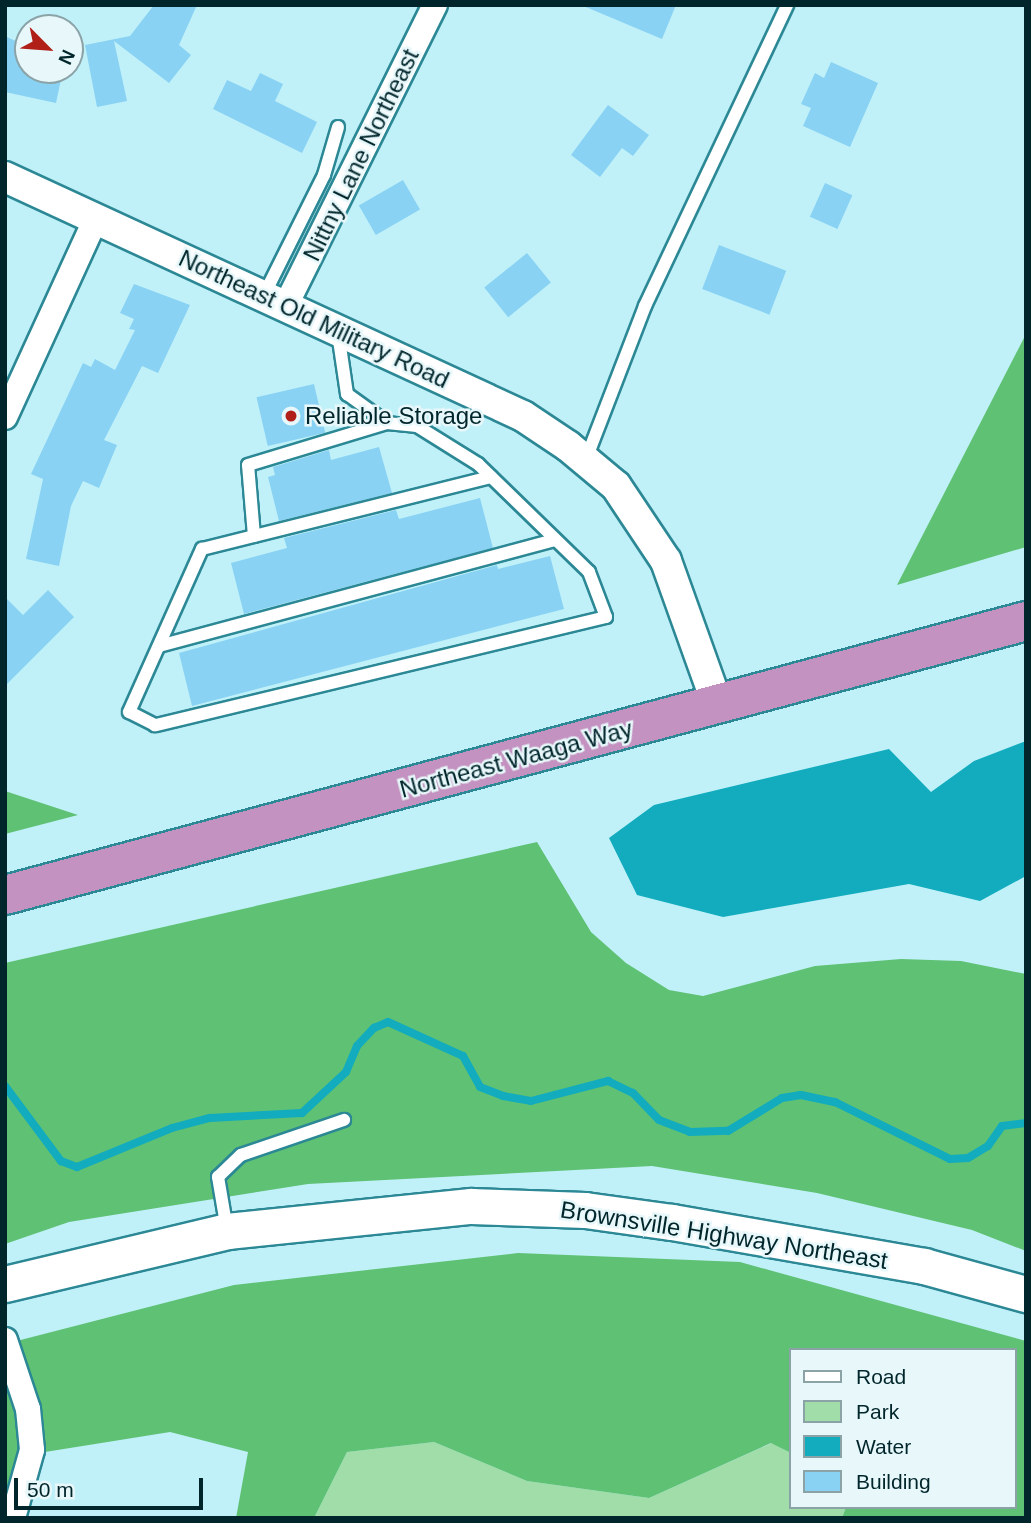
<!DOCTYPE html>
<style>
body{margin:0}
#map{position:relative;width:1031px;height:1523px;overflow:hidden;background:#c0f1f9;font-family:Helvetica,sans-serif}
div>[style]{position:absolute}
.green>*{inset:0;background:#a0dda9}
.forest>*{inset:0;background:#5fc174}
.water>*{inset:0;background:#12acbe}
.stream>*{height:8px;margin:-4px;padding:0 4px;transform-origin:4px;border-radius:4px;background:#12acbe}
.building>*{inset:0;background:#89d2f3;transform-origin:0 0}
.roads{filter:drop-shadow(2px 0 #2c8895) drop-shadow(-2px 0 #2c8895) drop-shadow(0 2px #2c8895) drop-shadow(0 -2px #2c8895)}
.service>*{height:12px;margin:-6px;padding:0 6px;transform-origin:6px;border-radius:6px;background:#fff}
.minor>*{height:24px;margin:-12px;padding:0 12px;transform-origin:12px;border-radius:12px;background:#fff}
.tertiary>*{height:30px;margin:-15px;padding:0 15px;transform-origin:15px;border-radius:15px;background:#fff}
.secondary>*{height:35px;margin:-17.5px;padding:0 17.5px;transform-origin:17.5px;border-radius:17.5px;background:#fff}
.trunk>*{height:38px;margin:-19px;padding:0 19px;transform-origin:19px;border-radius:19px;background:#c492c0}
.dots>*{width:19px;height:19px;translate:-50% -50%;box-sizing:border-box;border:4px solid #e7f7fa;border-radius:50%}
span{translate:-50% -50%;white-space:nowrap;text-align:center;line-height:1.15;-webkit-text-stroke:5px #e7f7fa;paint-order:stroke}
.street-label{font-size:24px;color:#00262b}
.poi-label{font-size:24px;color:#00262b}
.left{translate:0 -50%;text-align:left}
.frame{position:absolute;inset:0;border:7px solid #00262b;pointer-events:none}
.legend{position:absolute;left:789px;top:1348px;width:228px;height:161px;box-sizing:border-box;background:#e7f7fa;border:2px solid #8ba3a7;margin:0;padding:9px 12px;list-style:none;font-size:21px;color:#00262b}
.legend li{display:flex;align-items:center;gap:14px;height:35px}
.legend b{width:35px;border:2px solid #8ba3a7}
.north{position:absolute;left:14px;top:14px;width:70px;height:70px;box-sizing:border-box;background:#e7f7fa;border:2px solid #8ba3a7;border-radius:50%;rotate:115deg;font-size:19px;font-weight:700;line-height:28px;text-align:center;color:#00262b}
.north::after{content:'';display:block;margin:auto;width:24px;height:32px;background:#b02018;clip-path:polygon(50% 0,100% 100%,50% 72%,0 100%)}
.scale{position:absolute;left:14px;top:1478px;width:189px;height:32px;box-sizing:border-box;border:4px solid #00262b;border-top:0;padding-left:9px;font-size:21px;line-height:24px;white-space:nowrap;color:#00262b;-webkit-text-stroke:5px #e7f7fa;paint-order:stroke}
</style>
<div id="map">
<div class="green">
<i style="clip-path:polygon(434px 1442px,527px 1481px,649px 1498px,772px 1443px,791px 1453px,791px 1507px,846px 1507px,842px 1518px,314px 1518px,347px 1452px)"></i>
</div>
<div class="forest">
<i style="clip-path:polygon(1026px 334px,1026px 547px,897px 585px)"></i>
<i style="clip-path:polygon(5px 791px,78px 815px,5px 834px)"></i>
<i style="clip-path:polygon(537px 842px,591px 932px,626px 963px,669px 990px,703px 996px,815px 966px,901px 959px,961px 961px,1026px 974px,1026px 1251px,972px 1230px,817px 1193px,652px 1166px,308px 1184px,69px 1222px,5px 1244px,5px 963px)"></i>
<i style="clip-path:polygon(518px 1253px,740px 1262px,1026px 1341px,1026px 1518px,842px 1518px,846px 1507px,1015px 1507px,1015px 1350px,791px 1350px,791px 1453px,771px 1443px,649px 1498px,527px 1481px,434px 1442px,347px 1452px,314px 1518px,236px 1518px,248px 1452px,170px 1432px,45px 1452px,18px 1518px,5px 1518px,5px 1344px,234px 1285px)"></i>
</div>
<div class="water">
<i style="clip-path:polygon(1026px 741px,1026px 876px,980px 901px,909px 884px,723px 917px,637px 895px,609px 838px,654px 805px,889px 749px,931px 792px,974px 761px)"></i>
</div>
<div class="stream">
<i style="left:5px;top:1086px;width:94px;rotate:53.3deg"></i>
<i style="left:61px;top:1161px;width:17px;rotate:21deg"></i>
<i style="left:77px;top:1167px;width:103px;rotate:-22.3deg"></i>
<i style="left:172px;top:1128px;width:39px;rotate:-15deg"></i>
<i style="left:210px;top:1118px;width:92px;rotate:-3.1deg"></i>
<i style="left:302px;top:1113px;width:60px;rotate:-43deg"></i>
<i style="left:346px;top:1072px;width:28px;rotate:-67deg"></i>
<i style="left:357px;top:1046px;width:25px;rotate:-47deg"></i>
<i style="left:374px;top:1028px;width:15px;rotate:-23deg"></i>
<i style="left:388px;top:1022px;width:82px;rotate:24.4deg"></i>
<i style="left:463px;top:1056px;width:35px;rotate:61deg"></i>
<i style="left:480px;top:1087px;width:25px;rotate:21deg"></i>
<i style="left:503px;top:1096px;width:28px;rotate:10deg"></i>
<i style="left:531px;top:1101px;width:80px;rotate:-14.6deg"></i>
<i style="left:608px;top:1081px;width:28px;rotate:26deg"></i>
<i style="left:633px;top:1093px;width:37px;rotate:46deg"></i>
<i style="left:659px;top:1120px;width:33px;rotate:21deg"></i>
<i style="left:690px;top:1132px;width:38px;rotate:-2deg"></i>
<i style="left:728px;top:1131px;width:63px;rotate:-31.4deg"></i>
<i style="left:782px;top:1098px;width:19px;rotate:-9deg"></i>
<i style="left:801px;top:1095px;width:35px;rotate:12deg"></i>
<i style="left:835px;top:1102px;width:128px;rotate:26.4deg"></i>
<i style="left:950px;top:1159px;width:18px;rotate:-3deg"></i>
<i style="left:968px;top:1158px;width:23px;rotate:-31deg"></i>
<i style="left:988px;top:1146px;width:24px;rotate:-55deg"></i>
<i style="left:1002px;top:1126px;width:24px;rotate:-7deg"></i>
</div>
<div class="building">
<i style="clip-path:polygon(154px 5px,197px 5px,179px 45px,191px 55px,169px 83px,114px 41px,127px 101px,97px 107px,85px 45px,130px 36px)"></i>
<i style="clip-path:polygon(581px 5px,676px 5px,662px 39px)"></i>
<i style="clip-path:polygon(5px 36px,28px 47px,28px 70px,63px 70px,56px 103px,5px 92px)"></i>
<i style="clip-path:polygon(831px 62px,878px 83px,850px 147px,803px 126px,811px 108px,801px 104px,815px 73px,824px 78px)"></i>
<i style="clip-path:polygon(260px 73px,283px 84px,275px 101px,317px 122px,302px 153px,213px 109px,227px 80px,251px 91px)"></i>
<i style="clip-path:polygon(608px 105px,649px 135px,633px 156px,622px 148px,600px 177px,571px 155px)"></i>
<i style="left:403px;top:180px;width:34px;height:51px;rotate:60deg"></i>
<i style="left:825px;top:183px;width:30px;height:37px;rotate:24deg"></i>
<i style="left:719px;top:245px;width:72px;height:47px;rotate:21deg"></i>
<i style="left:527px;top:253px;width:38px;height:55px;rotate:51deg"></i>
<i style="clip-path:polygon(134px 284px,190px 305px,158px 373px,142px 366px,104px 440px,117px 445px,99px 488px,83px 481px,71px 506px,59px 566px,26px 559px,43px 479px,31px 474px,83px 363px,91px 367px,95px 359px,115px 370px,135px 330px,129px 329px,134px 319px,120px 313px)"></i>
<i style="left:314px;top:384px;width:50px;height:59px;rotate:77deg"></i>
<i style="clip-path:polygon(379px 447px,392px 493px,279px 521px,268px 477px,275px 475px,273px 467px,329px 450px,331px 460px)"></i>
<i style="clip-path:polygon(480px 498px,493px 548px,244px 614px,231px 563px,287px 548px,284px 538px,396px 510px,399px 519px)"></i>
<i style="clip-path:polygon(550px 556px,564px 609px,192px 706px,179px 653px,497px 565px,498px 569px)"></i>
<i style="clip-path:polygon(48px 590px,74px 617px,5px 686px,5px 597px,23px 615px)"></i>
</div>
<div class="roads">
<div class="service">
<i style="left:264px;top:295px;width:134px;rotate:-63.4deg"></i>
<i style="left:324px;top:175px;width:50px;rotate:-73.7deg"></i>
<i style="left:338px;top:333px;width:62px;rotate:81.6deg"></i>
<i style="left:347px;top:394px;width:49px;rotate:35.9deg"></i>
<i style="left:387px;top:423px;width:30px;rotate:6deg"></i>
<i style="left:417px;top:426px;width:72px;rotate:31.9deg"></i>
<i style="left:478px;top:464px;width:155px;rotate:44.2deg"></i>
<i style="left:589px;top:572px;width:48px;rotate:69.3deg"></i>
<i style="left:606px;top:617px;width:464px;rotate:166.5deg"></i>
<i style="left:155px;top:725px;width:29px;rotate:-153deg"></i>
<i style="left:129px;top:712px;width:179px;rotate:-65.9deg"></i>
<i style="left:202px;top:549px;width:298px;rotate:-14deg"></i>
<i style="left:586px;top:459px;width:164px;rotate:-68.9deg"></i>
<i style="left:645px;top:306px;width:333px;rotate:-64.7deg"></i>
<i style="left:254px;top:536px;width:71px;rotate:-94.8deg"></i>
<i style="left:248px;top:465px;width:145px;rotate:-16.8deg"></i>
<i style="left:159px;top:646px;width:410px;rotate:-15deg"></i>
<i style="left:227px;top:1230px;width:54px;rotate:-99.6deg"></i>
<i style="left:218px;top:1177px;width:32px;rotate:-44deg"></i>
<i style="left:241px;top:1155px;width:109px;rotate:-18.8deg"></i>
</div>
<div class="minor">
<i style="left:286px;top:305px;width:335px;rotate:-63.6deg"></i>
<i style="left:5px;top:417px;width:217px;rotate:-65.4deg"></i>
<i style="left:5px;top:1340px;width:73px;rotate:71.6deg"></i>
<i style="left:28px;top:1409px;width:41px;rotate:84.4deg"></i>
<i style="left:32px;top:1450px;width:71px;rotate:105.6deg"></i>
</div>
<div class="tertiary">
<i style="left:5px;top:177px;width:570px;rotate:24.77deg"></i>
<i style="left:523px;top:416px;width:54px;rotate:33.7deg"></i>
<i style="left:568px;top:446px;width:62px;rotate:39.8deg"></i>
<i style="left:616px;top:486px;width:90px;rotate:56.3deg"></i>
<i style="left:666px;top:561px;width:154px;rotate:70.3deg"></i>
</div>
<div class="secondary">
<i style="left:5px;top:1284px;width:228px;rotate:-13.4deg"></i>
<i style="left:227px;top:1231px;width:245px;rotate:-5.9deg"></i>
<i style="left:471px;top:1206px;width:114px;rotate:2deg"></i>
<i style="left:585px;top:1210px;width:88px;rotate:7.9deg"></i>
<i style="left:672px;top:1222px;width:256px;rotate:9.9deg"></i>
<i style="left:924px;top:1266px;width:106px;rotate:15.4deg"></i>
</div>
<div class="trunk">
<i style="left:5px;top:895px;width:1057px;rotate:-15.02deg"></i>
</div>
</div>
<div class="dots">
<i style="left:291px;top:416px;background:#b02018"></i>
</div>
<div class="street-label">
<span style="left:361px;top:155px;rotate:-64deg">Nittny Lane Northeast</span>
<span style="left:314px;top:319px;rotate:25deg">Northeast Old Military Road</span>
<span style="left:516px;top:759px;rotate:-15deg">Northeast Waaga Way</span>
<span style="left:724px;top:1235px;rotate:9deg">Brownsville Highway Northeast</span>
</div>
<div class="poi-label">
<span class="left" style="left:305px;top:416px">Reliable Storage</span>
</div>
<div class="frame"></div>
<ul class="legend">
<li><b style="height:9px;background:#fff"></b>Road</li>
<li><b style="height:19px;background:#a0dda9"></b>Park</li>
<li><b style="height:19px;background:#12acbe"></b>Water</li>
<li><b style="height:19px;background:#89d2f3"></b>Building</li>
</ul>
<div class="north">N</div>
<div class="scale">50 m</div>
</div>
